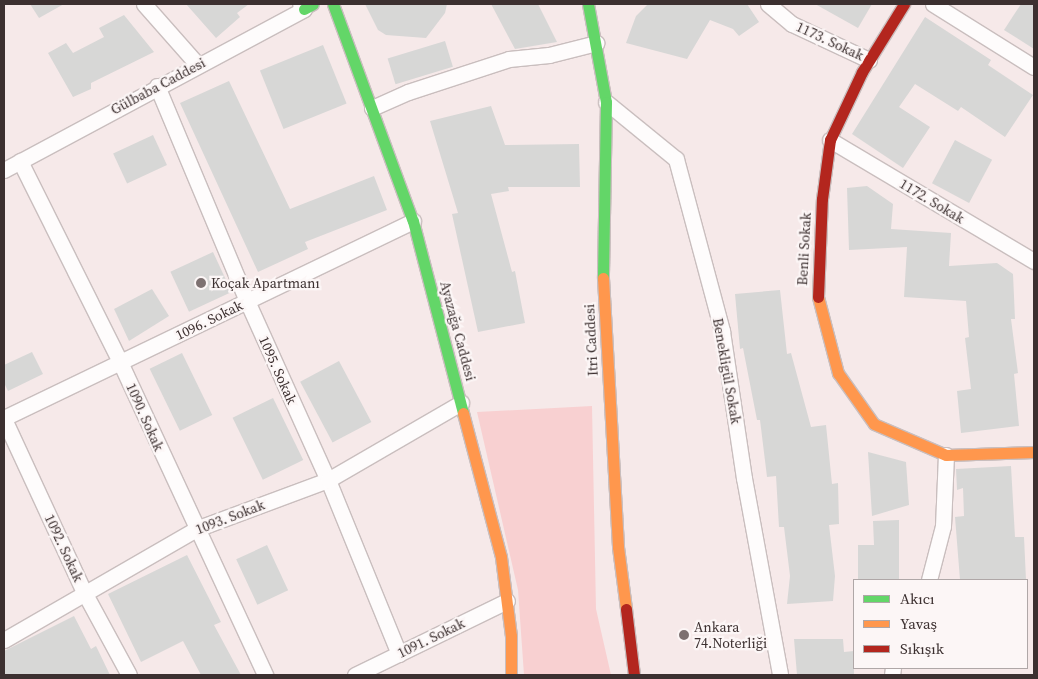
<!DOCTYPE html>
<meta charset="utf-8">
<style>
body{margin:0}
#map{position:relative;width:1038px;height:679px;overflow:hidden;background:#f6e9e9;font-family:"Source Serif 4",serif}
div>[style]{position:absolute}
.green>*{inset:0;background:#f8d0d1}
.building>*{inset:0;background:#d7d7d6;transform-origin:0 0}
.roads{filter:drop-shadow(1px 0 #c9bebe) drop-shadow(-1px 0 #c9bebe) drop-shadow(0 1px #c9bebe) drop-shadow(0 -1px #c9bebe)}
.street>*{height:15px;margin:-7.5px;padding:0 7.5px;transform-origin:7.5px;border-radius:7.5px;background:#fefcfc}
.fast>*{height:11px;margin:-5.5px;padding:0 5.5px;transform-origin:5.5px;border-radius:5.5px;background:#63d668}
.slow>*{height:11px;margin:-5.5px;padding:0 5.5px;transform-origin:5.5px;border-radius:5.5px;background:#ff974d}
.jam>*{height:11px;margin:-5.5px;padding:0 5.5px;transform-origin:5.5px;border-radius:5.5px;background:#b3261e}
.dots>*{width:14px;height:14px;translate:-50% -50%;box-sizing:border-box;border:2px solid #fcf6f6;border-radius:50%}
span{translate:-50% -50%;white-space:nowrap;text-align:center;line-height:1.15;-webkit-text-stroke:4.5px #fcf6f6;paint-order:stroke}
.street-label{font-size:14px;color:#3c3030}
.poi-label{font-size:14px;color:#3c3030}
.left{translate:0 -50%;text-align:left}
.frame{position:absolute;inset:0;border:5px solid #3c3030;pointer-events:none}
.legend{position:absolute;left:853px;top:579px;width:175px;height:90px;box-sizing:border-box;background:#fcf6f6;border:1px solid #afa7a7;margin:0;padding:6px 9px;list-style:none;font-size:15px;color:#3c3030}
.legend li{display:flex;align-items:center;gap:10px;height:25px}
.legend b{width:25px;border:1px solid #afa7a7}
</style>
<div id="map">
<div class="green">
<i style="clip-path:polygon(592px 406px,596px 609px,611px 675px,524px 675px,518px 590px,477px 412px)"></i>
</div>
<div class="building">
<i style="clip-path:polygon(30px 4px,64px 4px,39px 18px)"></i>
<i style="clip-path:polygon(186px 4px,249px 4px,237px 13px,240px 17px,216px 38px)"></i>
<i style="clip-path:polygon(365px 4px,447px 4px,445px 13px,426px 38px,386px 35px,378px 30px)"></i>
<i style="clip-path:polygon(491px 4px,538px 4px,557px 42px,515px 49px)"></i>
<i style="clip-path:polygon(648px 4px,747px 4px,759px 22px,739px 36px,733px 29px,710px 20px,687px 59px,626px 43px,636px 16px)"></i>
<i style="clip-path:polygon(815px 4px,872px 4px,858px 28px)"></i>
<i style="clip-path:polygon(1021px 4px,1034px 4px,1034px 49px,1004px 30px)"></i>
<i style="clip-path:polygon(124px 15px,154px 52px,91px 83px,91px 89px,73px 97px,48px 53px,66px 43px,73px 53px,104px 37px,99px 28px)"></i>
<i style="clip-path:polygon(925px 17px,991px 60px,988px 65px,1033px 95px,1005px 137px,961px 107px,958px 111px,915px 84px,899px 107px,930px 127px,903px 168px,852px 134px)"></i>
<i style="left:445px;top:41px;width:27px;height:60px;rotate:73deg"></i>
<i style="left:323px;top:45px;width:63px;height:68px;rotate:68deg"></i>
<i style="clip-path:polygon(229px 81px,290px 209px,374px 176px,387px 210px,305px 242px,308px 249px,258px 272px,180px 103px)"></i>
<i style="clip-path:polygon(491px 106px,505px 145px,579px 144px,580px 187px,508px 187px,509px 191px,491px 194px,512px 272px,515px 271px,525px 323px,478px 332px,452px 214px,458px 213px,430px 121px)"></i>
<i style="left:153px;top:135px;width:33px;height:44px;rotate:65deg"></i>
<i style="left:955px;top:140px;width:42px;height:49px;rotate:28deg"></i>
<i style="clip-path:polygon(867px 186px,893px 204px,891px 229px,951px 233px,949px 266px,997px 263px,1013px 274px,1015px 319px,1011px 319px,1018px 373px,1014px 374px,1019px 426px,961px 433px,957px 391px,971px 389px,965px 338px,969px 337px,966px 301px,904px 297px,907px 247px,849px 250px,847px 188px)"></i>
<i style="left:213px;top:252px;width:44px;height:47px;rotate:65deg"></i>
<i style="clip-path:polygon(152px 289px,169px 316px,129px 341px,114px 309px)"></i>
<i style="clip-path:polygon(780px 290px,787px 354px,791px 353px,811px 427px,826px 425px,832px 484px,838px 483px,839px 524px,829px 525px,835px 576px,833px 601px,787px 604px,790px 576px,784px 527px,779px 527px,776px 476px,767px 477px,760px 420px,757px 420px,743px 348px,740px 349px,735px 294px)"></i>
<i style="clip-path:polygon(32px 352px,43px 374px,8px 391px,4px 383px,4px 365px)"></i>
<i style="left:182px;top:353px;width:69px;height:36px;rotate:64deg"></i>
<i style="left:339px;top:361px;width:69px;height:44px;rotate:62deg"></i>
<i style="left:273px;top:398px;width:69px;height:45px;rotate:64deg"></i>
<i style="clip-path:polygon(868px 452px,906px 462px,909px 505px,872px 516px)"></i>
<i style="clip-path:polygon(1011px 466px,1015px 537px,1024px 537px,1026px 580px,960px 580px,955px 517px,964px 516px,963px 488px,957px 490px,956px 469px)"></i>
<i style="clip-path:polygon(899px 520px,899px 580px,858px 580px,858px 545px,874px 545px,873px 521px)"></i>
<i style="left:267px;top:545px;width:50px;height:34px;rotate:65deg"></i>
<i style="clip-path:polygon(187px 555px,221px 622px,214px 625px,241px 675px,201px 675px,183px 641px,141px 662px,108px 594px)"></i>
<i style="clip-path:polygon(74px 616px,91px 649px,96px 646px,110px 675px,4px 675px,4px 651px)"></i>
<i style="clip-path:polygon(794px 639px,843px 639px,844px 652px,854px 651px,854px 674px,797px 675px)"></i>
</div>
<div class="roads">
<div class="street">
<i style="left:144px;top:4px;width:80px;rotate:48.5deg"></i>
<i style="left:768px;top:4px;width:31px;rotate:40deg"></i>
<i style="left:792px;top:24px;width:85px;rotate:25.1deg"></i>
<i style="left:933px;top:4px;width:119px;rotate:32deg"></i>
<i style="left:157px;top:86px;width:233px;rotate:67.3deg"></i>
<i style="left:247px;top:301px;width:196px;rotate:65.7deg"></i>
<i style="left:328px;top:480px;width:188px;rotate:67.8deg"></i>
<i style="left:606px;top:102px;width:90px;rotate:39.2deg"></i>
<i style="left:676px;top:159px;width:178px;rotate:75deg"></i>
<i style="left:722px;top:331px;width:149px;rotate:81.5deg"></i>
<i style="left:744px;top:478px;width:200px;rotate:79.6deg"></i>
<i style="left:372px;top:108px;width:39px;rotate:-24deg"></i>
<i style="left:408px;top:92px;width:106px;rotate:-18.1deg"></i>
<i style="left:509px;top:59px;width:40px;rotate:-5.7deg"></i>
<i style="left:549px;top:55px;width:49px;rotate:-14.3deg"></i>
<i style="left:830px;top:140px;width:237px;rotate:30.7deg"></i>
<i style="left:20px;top:161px;width:225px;rotate:63.5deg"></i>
<i style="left:120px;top:362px;width:345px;rotate:65.1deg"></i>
<i style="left:4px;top:170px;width:340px;rotate:-28.2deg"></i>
<i style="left:304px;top:9px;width:6px;rotate:-129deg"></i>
<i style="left:4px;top:418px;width:454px;rotate:-25.7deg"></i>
<i style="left:4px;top:419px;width:191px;rotate:65.2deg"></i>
<i style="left:84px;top:592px;width:94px;rotate:61.5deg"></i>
<i style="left:929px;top:580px;width:56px;rotate:-75.5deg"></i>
<i style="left:943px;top:526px;width:71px;rotate:-87.6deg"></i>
<i style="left:4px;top:640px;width:222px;rotate:-30deg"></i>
<i style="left:196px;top:529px;width:141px;rotate:-20.4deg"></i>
<i style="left:328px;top:480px;width:154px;rotate:-30.1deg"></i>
<i style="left:355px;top:675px;width:169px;rotate:-26deg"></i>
<i style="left:892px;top:675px;width:7px;rotate:-82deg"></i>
</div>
<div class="fast">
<i style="left:333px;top:4px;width:231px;rotate:69.8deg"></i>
<i style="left:413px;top:221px;width:198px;rotate:75.4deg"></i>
<i style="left:588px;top:4px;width:100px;rotate:79.6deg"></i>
<i style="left:606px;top:102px;width:176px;rotate:91deg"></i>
<i style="left:304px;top:9px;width:10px;rotate:-29deg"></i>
</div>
<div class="slow">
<i style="left:603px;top:278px;width:269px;rotate:86.8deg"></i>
<i style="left:618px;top:547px;width:63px;rotate:82.6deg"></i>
<i style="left:818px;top:297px;width:79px;rotate:75.3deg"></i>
<i style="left:838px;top:373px;width:62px;rotate:54.8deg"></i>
<i style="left:874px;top:424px;width:78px;rotate:23.3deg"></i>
<i style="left:946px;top:455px;width:88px;rotate:-2deg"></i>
<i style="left:463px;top:413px;width:149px;rotate:75.2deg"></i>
<i style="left:501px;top:557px;width:80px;rotate:82.8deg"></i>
<i style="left:511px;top:636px;width:39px;rotate:90deg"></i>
</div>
<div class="jam">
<i style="left:818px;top:297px;width:98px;rotate:-87.7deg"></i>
<i style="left:822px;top:199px;width:60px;rotate:-82.3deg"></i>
<i style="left:830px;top:140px;width:75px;rotate:-64.8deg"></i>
<i style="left:862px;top:72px;width:80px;rotate:-58.3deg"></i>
<i style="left:626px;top:609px;width:66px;rotate:83.1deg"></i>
</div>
</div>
<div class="dots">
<i style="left:201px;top:283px;background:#7d7171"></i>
<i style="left:684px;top:635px;background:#7d7171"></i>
</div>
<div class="street-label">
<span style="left:830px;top:41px;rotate:25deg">1173. Sokak</span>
<span style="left:158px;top:86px;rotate:-28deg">Gülbaba Caddesi</span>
<span style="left:932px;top:201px;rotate:31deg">1172. Sokak</span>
<span style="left:804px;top:249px;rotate:-87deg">Benli Sokak</span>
<span style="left:209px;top:320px;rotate:-26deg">1096. Sokak</span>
<span style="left:458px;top:331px;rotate:75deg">Ayazağa Caddesi</span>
<span style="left:591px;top:340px;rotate:-93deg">Itri Caddesi</span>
<span style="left:278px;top:370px;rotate:66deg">1095. Sokak</span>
<span style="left:727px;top:371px;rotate:80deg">Benekligül Sokak</span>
<span style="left:145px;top:417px;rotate:66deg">1090. Sokak</span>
<span style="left:230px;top:517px;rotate:-21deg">1093. Sokak</span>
<span style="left:64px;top:548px;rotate:65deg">1092. Sokak</span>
<span style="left:431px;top:638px;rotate:-26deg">1091. Sokak</span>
</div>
<div class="poi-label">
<span class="left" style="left:211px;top:283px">Koçak Apartmanı</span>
<span class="left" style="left:694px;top:635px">Ankara<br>74.Noterliği</span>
</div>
<div class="frame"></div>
<ul class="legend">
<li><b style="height:6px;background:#63d668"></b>Akıcı</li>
<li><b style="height:6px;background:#ff974d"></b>Yavaş</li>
<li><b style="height:6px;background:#b3261e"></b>Sıkışık</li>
</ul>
</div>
